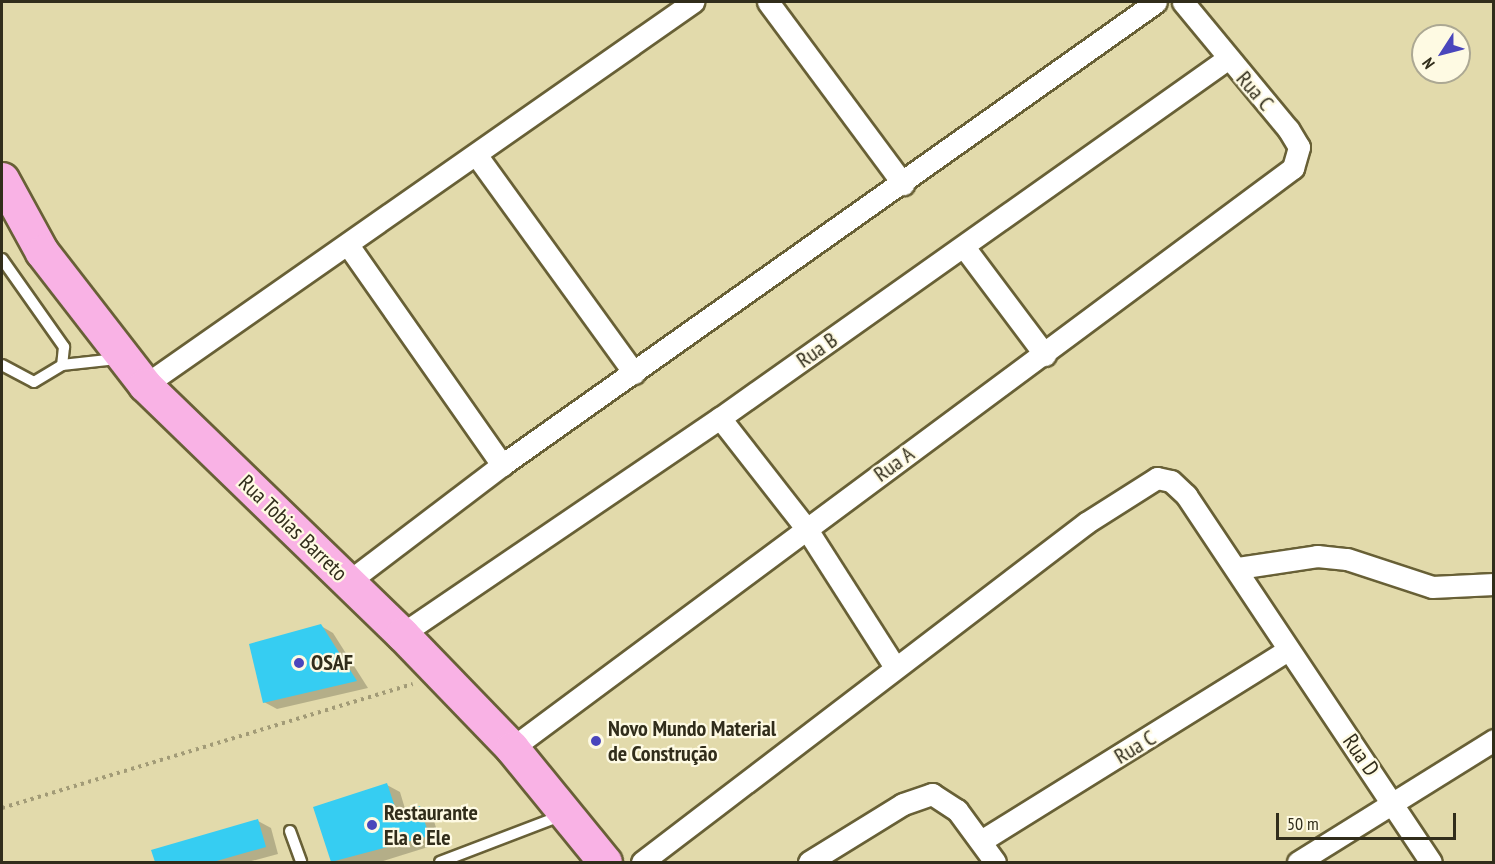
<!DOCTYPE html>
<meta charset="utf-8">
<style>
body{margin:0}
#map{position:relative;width:1495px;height:864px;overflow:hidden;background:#e2daab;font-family:"PT Sans Narrow",sans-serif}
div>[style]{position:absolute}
.shadow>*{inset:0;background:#0003}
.building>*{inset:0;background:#36cdf2}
.path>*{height:4px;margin-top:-2px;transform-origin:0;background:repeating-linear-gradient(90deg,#a29b77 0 3px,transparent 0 7.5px)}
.roads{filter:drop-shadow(2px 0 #686036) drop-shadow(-2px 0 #686036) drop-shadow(0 2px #686036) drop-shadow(0 -2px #686036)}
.service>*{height:10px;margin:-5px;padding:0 5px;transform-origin:5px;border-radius:5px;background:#fff}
.minor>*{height:21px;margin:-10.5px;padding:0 10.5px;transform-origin:10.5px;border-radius:10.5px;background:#fff}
.primary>*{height:33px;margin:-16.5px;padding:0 16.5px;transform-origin:16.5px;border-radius:16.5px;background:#f9b2e5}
.dots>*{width:16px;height:16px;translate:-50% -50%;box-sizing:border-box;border:3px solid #fefae3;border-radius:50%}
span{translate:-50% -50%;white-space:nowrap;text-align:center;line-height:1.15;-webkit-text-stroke:4.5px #fefae3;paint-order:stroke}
.street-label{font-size:22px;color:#312d1b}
.poi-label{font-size:22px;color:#312d1b;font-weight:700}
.left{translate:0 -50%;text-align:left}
.frame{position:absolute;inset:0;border:3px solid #312d1b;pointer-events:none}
.north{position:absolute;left:1411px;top:24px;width:60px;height:60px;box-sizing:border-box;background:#fefae3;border:2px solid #aca893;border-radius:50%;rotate:234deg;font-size:16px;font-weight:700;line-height:24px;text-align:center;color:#312d1b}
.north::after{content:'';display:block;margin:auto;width:21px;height:27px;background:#4a46bc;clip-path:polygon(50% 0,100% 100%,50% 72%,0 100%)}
.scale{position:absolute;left:1276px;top:813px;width:180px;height:27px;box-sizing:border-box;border:3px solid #312d1b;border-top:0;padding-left:8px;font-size:18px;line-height:21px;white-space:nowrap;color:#312d1b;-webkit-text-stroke:4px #fefae3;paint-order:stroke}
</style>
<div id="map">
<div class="shadow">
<i style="clip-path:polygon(321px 626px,333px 633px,368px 688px,277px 709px,264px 702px)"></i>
<i style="clip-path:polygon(387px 785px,400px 792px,406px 812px,419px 808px,432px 815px,441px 843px,380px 862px,333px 862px,315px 808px)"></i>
<i style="clip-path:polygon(258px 821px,271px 828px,278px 854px,248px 862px,157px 862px,153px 851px)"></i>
</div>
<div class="building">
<i style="clip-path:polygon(321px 624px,357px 681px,263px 703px,249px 644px)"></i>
<i style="clip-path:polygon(387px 783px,397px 813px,420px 806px,429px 836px,331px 862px,313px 807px)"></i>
<i style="clip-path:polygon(258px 819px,266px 847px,213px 862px,155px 862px,151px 850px)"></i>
</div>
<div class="path">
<i style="left:2px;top:808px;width:429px;rotate:-16.8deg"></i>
</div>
<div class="roads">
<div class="service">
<i style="left:2px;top:259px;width:108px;rotate:54.8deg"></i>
<i style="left:64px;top:347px;width:18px;rotate:96deg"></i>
<i style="left:2px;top:365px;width:36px;rotate:28deg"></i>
<i style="left:34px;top:382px;width:33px;rotate:-31deg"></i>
<i style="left:62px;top:365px;width:55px;rotate:-6.2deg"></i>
<i style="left:290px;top:831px;width:33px;rotate:70deg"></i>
<i style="left:440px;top:862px;width:132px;rotate:-20.9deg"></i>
</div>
<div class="minor">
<i style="left:768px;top:2px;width:227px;rotate:53.4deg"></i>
<i style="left:477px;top:156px;width:268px;rotate:54.1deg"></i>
<i style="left:348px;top:245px;width:269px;rotate:55deg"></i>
<i style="left:964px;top:247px;width:135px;rotate:53.1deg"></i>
<i style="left:145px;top:385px;width:669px;rotate:-34.95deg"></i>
<i style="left:720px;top:418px;width:140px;rotate:52deg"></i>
<i style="left:806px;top:528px;width:165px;rotate:57.4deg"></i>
<i style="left:1238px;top:568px;width:80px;rotate:-8.6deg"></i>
<i style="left:1317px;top:556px;width:30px;rotate:6deg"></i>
<i style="left:1347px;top:559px;width:89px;rotate:18.2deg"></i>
<i style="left:1432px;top:587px;width:62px;rotate:-2.8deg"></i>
<i style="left:348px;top:582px;width:193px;rotate:-37.2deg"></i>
<i style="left:502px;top:465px;width:801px;rotate:-35.3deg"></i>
<i style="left:402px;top:634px;width:384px;rotate:-34.2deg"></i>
<i style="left:720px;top:418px;width:621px;rotate:-35.3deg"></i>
<i style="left:512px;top:748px;width:973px;rotate:-36.6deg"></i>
<i style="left:1293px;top:168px;width:22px;rotate:-74deg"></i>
<i style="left:1299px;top:147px;width:21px;rotate:-121deg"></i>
<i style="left:1288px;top:129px;width:165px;rotate:-129.6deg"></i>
<i style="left:981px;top:841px;width:362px;rotate:-31.9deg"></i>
<i style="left:642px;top:862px;width:559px;rotate:-37.36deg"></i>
<i style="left:1086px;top:523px;width:84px;rotate:-32.4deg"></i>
<i style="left:1157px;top:478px;width:14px;rotate:12deg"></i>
<i style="left:1171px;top:481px;width:21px;rotate:43deg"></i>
<i style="left:1186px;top:495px;width:441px;rotate:56.3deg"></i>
<i style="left:809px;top:862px;width:110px;rotate:-31.7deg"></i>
<i style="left:903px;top:804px;width:31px;rotate:-19deg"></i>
<i style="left:932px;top:794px;width:30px;rotate:33deg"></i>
<i style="left:957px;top:810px;width:64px;rotate:53.8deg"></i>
<i style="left:1298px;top:862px;width:231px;rotate:-31.9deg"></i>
</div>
<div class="primary">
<i style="left:2px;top:179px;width:83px;rotate:61.3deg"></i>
<i style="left:42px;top:252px;width:168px;rotate:52.2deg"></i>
<i style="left:145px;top:385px;width:358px;rotate:44.1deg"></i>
<i style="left:402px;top:634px;width:158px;rotate:46deg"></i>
<i style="left:512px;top:748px;width:147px;rotate:50.8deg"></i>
</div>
</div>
<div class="dots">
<i style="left:299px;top:663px;background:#4a46bc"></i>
<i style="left:596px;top:741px;background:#4a46bc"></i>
<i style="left:372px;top:825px;background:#4a46bc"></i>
</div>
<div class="street-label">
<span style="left:1255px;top:91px;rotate:49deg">Rua C</span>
<span style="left:817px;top:350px;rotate:-35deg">Rua B</span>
<span style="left:894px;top:464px;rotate:-36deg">Rua A</span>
<span style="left:293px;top:528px;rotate:44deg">Rua Tobias Barreto</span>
<span style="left:1135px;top:747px;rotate:-31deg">Rua C</span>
<span style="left:1361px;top:755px;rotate:55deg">Rua D</span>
</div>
<div class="poi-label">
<span class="left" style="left:311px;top:663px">OSAF</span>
<span class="left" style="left:608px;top:741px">Novo Mundo Material<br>de Construção</span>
<span class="left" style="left:384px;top:825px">Restaurante<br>Ela e Ele</span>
</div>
<div class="frame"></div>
<div class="north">N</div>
<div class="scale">50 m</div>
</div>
